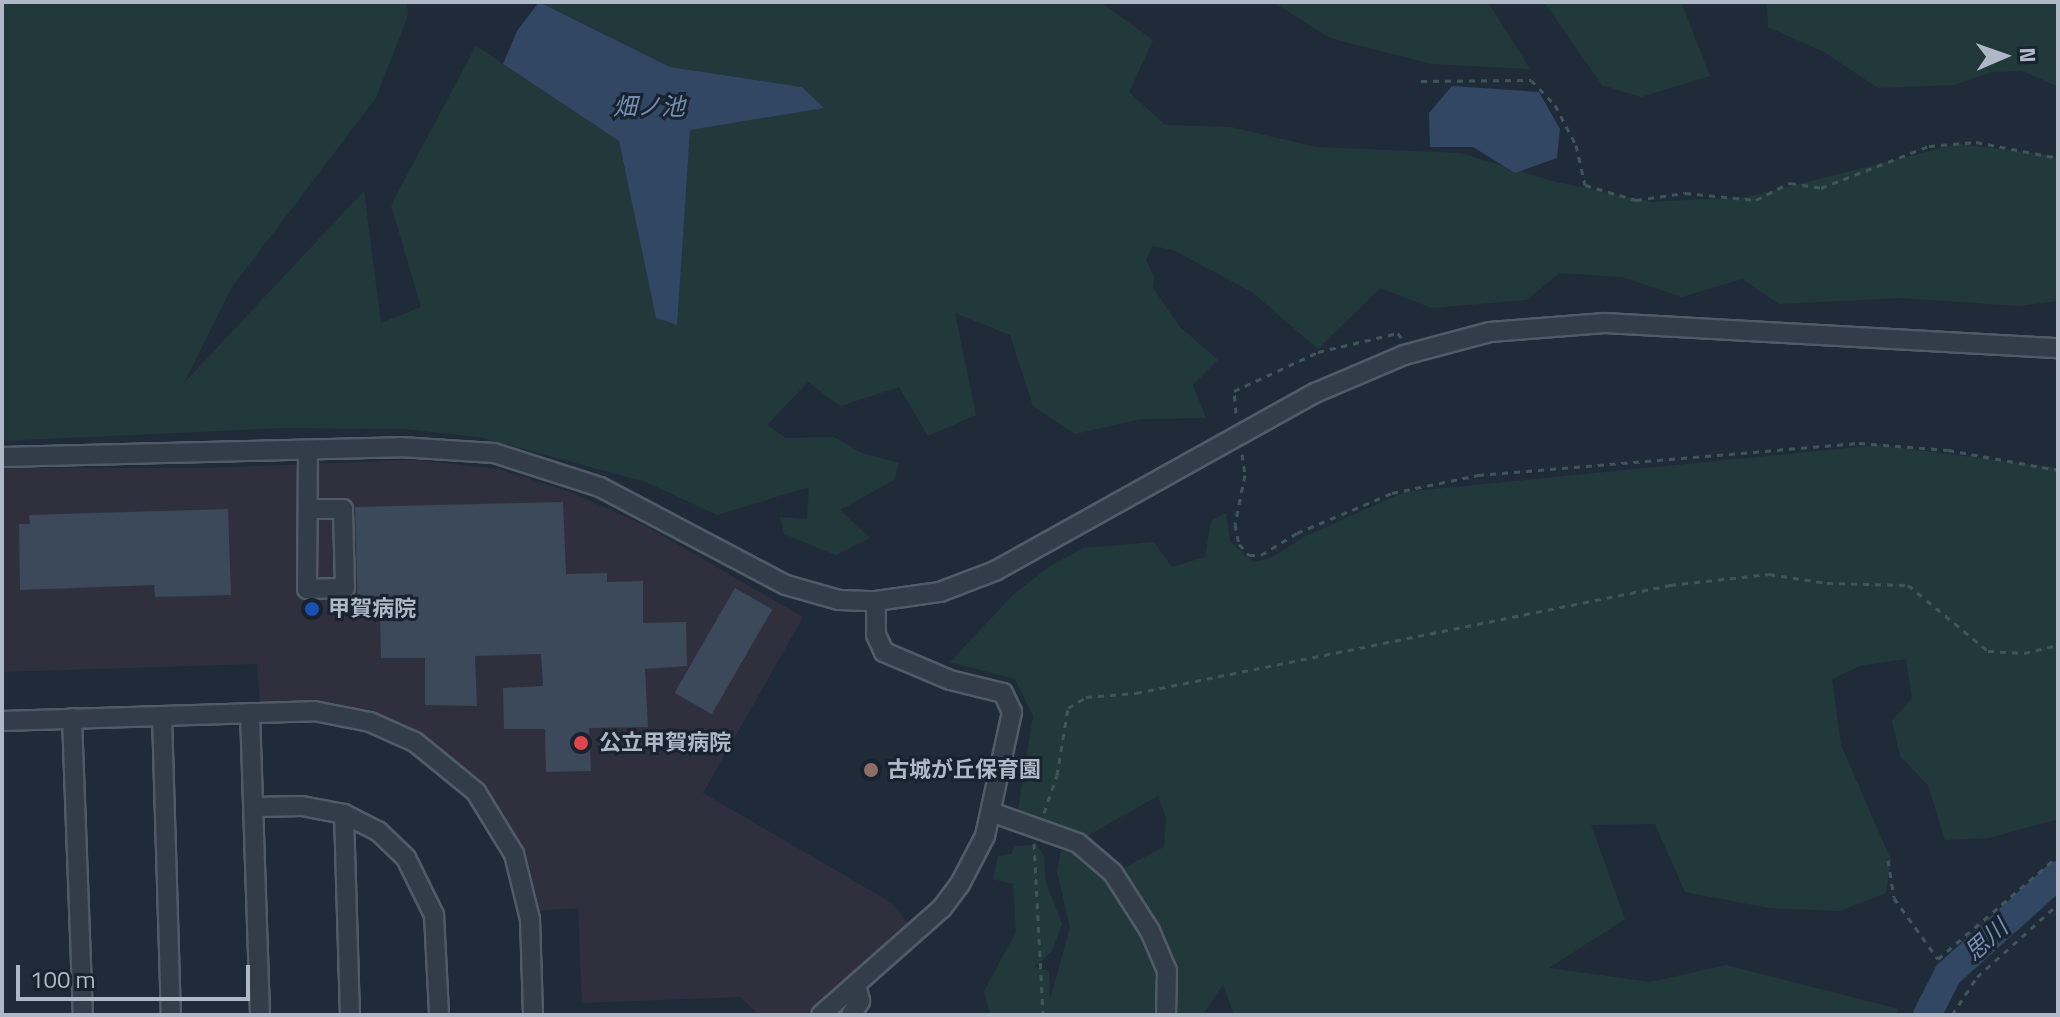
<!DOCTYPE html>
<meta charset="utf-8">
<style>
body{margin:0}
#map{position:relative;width:2060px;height:1017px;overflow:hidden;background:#202b3a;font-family:"Titillium Web","Noto Sans JP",sans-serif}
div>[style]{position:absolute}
.medical>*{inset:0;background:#302f3e}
.green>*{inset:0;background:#22393b}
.water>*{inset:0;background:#324763}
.river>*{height:28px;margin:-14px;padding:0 14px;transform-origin:14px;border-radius:14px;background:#324763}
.building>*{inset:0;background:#3b495a;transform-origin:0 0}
.path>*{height:3px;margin-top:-1.5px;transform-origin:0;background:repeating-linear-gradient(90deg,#3f5659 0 6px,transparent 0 12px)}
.roads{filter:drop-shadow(2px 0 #515b68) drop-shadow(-2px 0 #515b68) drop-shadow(0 2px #515b68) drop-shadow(0 -2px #515b68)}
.minor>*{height:18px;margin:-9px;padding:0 9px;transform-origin:9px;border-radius:9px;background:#333d4a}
.dots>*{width:22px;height:22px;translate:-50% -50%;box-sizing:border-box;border:4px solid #19222f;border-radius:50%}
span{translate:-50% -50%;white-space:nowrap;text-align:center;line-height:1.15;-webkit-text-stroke:6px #19222f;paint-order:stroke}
.poi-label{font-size:22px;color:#aeb8c7;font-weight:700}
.left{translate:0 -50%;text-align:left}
.water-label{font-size:24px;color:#748eb1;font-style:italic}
.frame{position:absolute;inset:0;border:4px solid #aeb8c7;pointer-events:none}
.north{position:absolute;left:1964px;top:16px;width:80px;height:80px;-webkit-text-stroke:6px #19222f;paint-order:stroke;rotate:88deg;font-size:22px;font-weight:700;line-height:32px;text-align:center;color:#aeb8c7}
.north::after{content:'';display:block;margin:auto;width:28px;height:36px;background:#aeb8c7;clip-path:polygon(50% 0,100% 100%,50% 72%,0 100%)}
.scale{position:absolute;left:16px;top:965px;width:234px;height:36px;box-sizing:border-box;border:4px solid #aeb8c7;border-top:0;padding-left:10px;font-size:24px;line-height:28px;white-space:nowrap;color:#aeb8c7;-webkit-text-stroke:6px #19222f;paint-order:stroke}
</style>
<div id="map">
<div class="medical">
<i style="clip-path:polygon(414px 460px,499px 469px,570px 492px,644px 525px,803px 617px,703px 793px,892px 903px,912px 928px,809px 1015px,758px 1015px,741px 997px,582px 1003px,578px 908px,537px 911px,530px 869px,504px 818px,467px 773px,417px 735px,260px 705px,257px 664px,2px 672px,2px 468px,207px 468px)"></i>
</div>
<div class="green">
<i style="clip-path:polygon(2px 2px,407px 2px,408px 15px,376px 98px,232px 287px,184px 383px,364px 191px,381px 323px,421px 307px,391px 205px,476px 46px,619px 141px,656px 318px,676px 325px,690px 130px,822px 108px,802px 87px,670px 67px,539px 2px,1100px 2px,1153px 40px,1129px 92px,1165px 125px,1231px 127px,1316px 147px,1460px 153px,1552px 181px,1651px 202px,1747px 197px,1958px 144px,2058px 156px,2058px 301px,2019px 306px,1901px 298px,1779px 304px,1742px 279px,1682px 297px,1622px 277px,1559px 273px,1527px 300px,1432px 308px,1380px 288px,1318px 349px,1252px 292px,1173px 250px,1153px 246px,1146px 260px,1154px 277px,1153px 288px,1180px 327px,1218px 360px,1193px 385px,1206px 418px,1141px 419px,1075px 434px,1033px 406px,1010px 335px,955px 313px,976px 415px,928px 436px,899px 387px,840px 406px,808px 382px,767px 425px,786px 438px,834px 437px,862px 453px,899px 463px,894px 480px,840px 510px,870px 538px,836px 555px,784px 534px,780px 517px,807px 519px,809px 487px,717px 515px,646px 482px,479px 437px,404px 429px,283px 428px,2px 441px)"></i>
<i style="clip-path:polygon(1273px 2px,1488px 2px,1530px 69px,1432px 64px,1330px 38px)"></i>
<i style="clip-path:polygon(1544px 2px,1681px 2px,1710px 76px,1641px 97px,1602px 85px)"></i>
<i style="clip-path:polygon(1767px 2px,2058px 2px,2058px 87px,2023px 71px,1992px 72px,1954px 85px,1878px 88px,1824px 52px,1768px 27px)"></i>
<i style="clip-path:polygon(1878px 445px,2058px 468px,2058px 819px,1989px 838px,1945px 840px,1928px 785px,1900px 756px,1892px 721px,1912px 698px,1906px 659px,1860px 666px,1832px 679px,1841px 745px,1891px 860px,1886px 893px,1840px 911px,1769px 908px,1685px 892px,1655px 824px,1591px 825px,1625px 919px,1549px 968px,1650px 982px,1726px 965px,1898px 1009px,1896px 1015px,1234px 1015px,1223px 984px,1203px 1015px,990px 1015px,984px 991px,1016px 932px,1013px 884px,993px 879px,998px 856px,1011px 854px,1015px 846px,1037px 845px,1044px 856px,1046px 883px,1062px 924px,1052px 951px,1034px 967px,1049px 971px,1050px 1000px,1070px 927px,1057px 872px,1061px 850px,1084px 856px,1112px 874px,1164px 847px,1166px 818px,1158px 796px,1085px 837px,1018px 810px,1033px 716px,1015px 679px,950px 662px,1014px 594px,1049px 567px,1083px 548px,1154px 542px,1172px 567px,1205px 557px,1211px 521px,1226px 513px,1230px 541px,1253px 562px,1271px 558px,1304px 537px,1404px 492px)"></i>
</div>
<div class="water">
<i style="clip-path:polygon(539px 2px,670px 67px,802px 87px,824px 108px,690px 130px,677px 325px,656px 318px,619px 141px,503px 64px,517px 31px)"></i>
<i style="clip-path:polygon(1452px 86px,1539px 92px,1560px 129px,1557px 158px,1515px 173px,1473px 147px,1430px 147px,1429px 113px)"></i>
</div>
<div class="river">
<i style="left:1927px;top:1015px;width:46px;rotate:-62.9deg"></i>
<i style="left:1948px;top:974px;width:148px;rotate:-42deg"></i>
</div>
<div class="building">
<i style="clip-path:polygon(563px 502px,566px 574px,607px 573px,607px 582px,643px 581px,643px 623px,686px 622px,687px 666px,645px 669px,648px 727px,589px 728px,591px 771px,546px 772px,545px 729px,504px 729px,503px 688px,543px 686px,541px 654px,475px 656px,477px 706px,425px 705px,425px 658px,381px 658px,380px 618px,358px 616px,355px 507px)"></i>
<i style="clip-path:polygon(228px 509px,231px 595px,155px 597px,154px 585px,20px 590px,19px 524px,30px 524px,29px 515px)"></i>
<i style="left:735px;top:588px;width:43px;height:121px;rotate:30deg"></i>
</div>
<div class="path">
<i style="left:1421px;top:81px;width:110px;rotate:-0.5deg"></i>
<i style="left:1531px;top:80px;width:35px;rotate:46deg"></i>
<i style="left:1555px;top:105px;width:45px;rotate:62.3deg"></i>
<i style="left:1576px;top:145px;width:41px;rotate:77.3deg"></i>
<i style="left:1585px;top:185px;width:53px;rotate:16.4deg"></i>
<i style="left:1636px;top:200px;width:49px;rotate:-8.1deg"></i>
<i style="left:1685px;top:193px;width:71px;rotate:5.6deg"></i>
<i style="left:1756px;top:200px;width:38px;rotate:-27deg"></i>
<i style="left:1790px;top:183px;width:31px;rotate:9deg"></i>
<i style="left:1821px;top:188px;width:116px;rotate:-21.3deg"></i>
<i style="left:1929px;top:146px;width:47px;rotate:-4.9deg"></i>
<i style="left:1976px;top:142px;width:84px;rotate:11deg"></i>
<i style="left:1236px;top:413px;width:22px;rotate:-95deg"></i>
<i style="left:1234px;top:391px;width:93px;rotate:-24.9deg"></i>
<i style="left:1318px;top:352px;width:82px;rotate:-13.4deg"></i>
<i style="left:1398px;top:333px;width:7px;rotate:56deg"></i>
<i style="left:1242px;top:454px;width:21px;rotate:82deg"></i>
<i style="left:1245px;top:475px;width:50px;rotate:101.5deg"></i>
<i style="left:1235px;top:524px;width:20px;rotate:79deg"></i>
<i style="left:1239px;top:544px;width:15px;rotate:48deg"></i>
<i style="left:1249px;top:555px;width:12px"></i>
<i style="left:1261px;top:555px;width:42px;rotate:-31.4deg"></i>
<i style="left:1297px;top:533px;width:103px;rotate:-22.8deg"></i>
<i style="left:1392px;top:493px;width:88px;rotate:-11.8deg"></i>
<i style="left:1478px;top:475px;width:382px;rotate:-4.8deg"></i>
<i style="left:1859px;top:443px;width:89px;rotate:4.5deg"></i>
<i style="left:1948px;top:450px;width:112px;rotate:10.3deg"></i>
<i style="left:1044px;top:813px;width:40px;rotate:-71.1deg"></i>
<i style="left:1057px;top:775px;width:68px;rotate:-80.7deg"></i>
<i style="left:1068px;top:708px;width:21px;rotate:-31deg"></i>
<i style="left:1086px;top:697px;width:50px;rotate:-4.6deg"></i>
<i style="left:1136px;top:693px;width:545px;rotate:-11.43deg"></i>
<i style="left:1670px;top:585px;width:100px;rotate:-6.3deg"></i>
<i style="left:1769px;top:574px;width:59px;rotate:8.8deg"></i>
<i style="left:1827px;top:583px;width:81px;rotate:1.4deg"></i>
<i style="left:1908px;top:585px;width:104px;rotate:39.5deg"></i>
<i style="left:1988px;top:651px;width:36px;rotate:3deg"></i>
<i style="left:2024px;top:653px;width:35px;rotate:-13deg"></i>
<i style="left:1034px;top:843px;width:172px;rotate:87deg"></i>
<i style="left:1888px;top:860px;width:38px;rotate:81deg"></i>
<i style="left:1894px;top:898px;width:75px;rotate:54.2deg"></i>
<i style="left:1938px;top:959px;width:158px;rotate:-40.6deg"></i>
<i style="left:1952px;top:1015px;width:45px;rotate:-56.7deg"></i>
<i style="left:1977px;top:977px;width:109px;rotate:-42deg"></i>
</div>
<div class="roads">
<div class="minor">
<i style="left:308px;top:451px;width:138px;rotate:90.4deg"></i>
<i style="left:307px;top:589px;width:38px;rotate:-2deg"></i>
<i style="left:345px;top:588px;width:79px;rotate:-91.5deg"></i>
<i style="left:343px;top:509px;width:32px;rotate:180deg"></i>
<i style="left:2px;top:457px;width:398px;rotate:-1.4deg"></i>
<i style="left:400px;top:447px;width:94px;rotate:3.7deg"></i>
<i style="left:494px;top:453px;width:111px;rotate:17.8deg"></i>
<i style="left:600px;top:487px;width:210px;rotate:27.8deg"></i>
<i style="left:786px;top:585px;width:55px;rotate:15.8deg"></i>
<i style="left:839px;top:600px;width:37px;rotate:2deg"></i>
<i style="left:876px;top:601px;width:65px;rotate:-8deg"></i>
<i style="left:940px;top:592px;width:59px;rotate:-20.9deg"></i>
<i style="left:995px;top:571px;width:366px;rotate:-29.1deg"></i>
<i style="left:1315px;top:393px;width:97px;rotate:-23.1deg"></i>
<i style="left:1404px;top:355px;width:89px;rotate:-15deg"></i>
<i style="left:1490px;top:332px;width:115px;rotate:-4.5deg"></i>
<i style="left:1605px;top:323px;width:454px;rotate:3.2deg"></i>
<i style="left:250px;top:713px;width:302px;rotate:88.1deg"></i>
<i style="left:162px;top:716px;width:299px;rotate:88.3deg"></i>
<i style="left:72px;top:718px;width:297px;rotate:87.9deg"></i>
<i style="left:2px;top:721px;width:312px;rotate:-1.8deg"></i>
<i style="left:314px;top:711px;width:57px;rotate:11.1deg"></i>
<i style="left:370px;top:722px;width:49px;rotate:24deg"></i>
<i style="left:415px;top:742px;width:79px;rotate:39.3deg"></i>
<i style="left:476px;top:792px;width:73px;rotate:58.5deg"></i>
<i style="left:514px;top:854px;width:67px;rotate:76.2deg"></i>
<i style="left:530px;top:919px;width:96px;rotate:88.2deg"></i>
<i style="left:254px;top:807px;width:48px;rotate:-1.2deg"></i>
<i style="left:302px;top:806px;width:43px;rotate:10.8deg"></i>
<i style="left:344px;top:814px;width:38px;rotate:27deg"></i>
<i style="left:378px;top:831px;width:39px;rotate:44deg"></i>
<i style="left:406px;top:858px;width:64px;rotate:63.8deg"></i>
<i style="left:434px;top:915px;width:100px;rotate:87.1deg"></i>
<i style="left:991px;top:812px;width:92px;rotate:19.6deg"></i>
<i style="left:1078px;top:843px;width:46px;rotate:40.6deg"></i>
<i style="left:1113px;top:873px;width:69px;rotate:57.5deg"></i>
<i style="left:1150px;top:931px;width:43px;rotate:67deg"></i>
<i style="left:1167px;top:971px;width:44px;rotate:91.3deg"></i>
<i style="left:344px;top:814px;width:201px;rotate:88.3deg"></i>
<i style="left:821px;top:1015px;width:162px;rotate:-41.5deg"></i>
<i style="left:942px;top:908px;width:30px;rotate:-53deg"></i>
<i style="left:960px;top:884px;width:54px;rotate:-62.5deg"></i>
<i style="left:985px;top:836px;width:127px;rotate:-77.7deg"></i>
<i style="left:1012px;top:712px;width:21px;rotate:-115deg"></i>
<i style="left:1003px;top:693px;width:55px;rotate:-166.2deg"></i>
<i style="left:950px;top:680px;width:72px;rotate:-157deg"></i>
<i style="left:884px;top:652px;width:19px;rotate:-115deg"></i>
<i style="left:876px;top:635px;width:34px;rotate:-90deg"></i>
<i style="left:851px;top:1015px;width:17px;rotate:-57deg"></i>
<i style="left:860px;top:1001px;width:17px;rotate:-103deg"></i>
</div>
</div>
<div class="dots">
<i style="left:312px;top:609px;background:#1a4fb4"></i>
<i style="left:581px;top:743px;background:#e0444e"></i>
<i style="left:871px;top:770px;background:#8d6e63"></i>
</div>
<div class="poi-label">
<span class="left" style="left:328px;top:609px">甲賀病院</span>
<span class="left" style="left:599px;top:743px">公立甲賀病院</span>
<span class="left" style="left:887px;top:770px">古城が丘保育園</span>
</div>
<div class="water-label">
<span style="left:649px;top:107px">畑ノ池</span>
<span style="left:1986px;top:940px;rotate:-42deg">思川</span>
</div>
<div class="frame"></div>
<div class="north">N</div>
<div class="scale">100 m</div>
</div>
